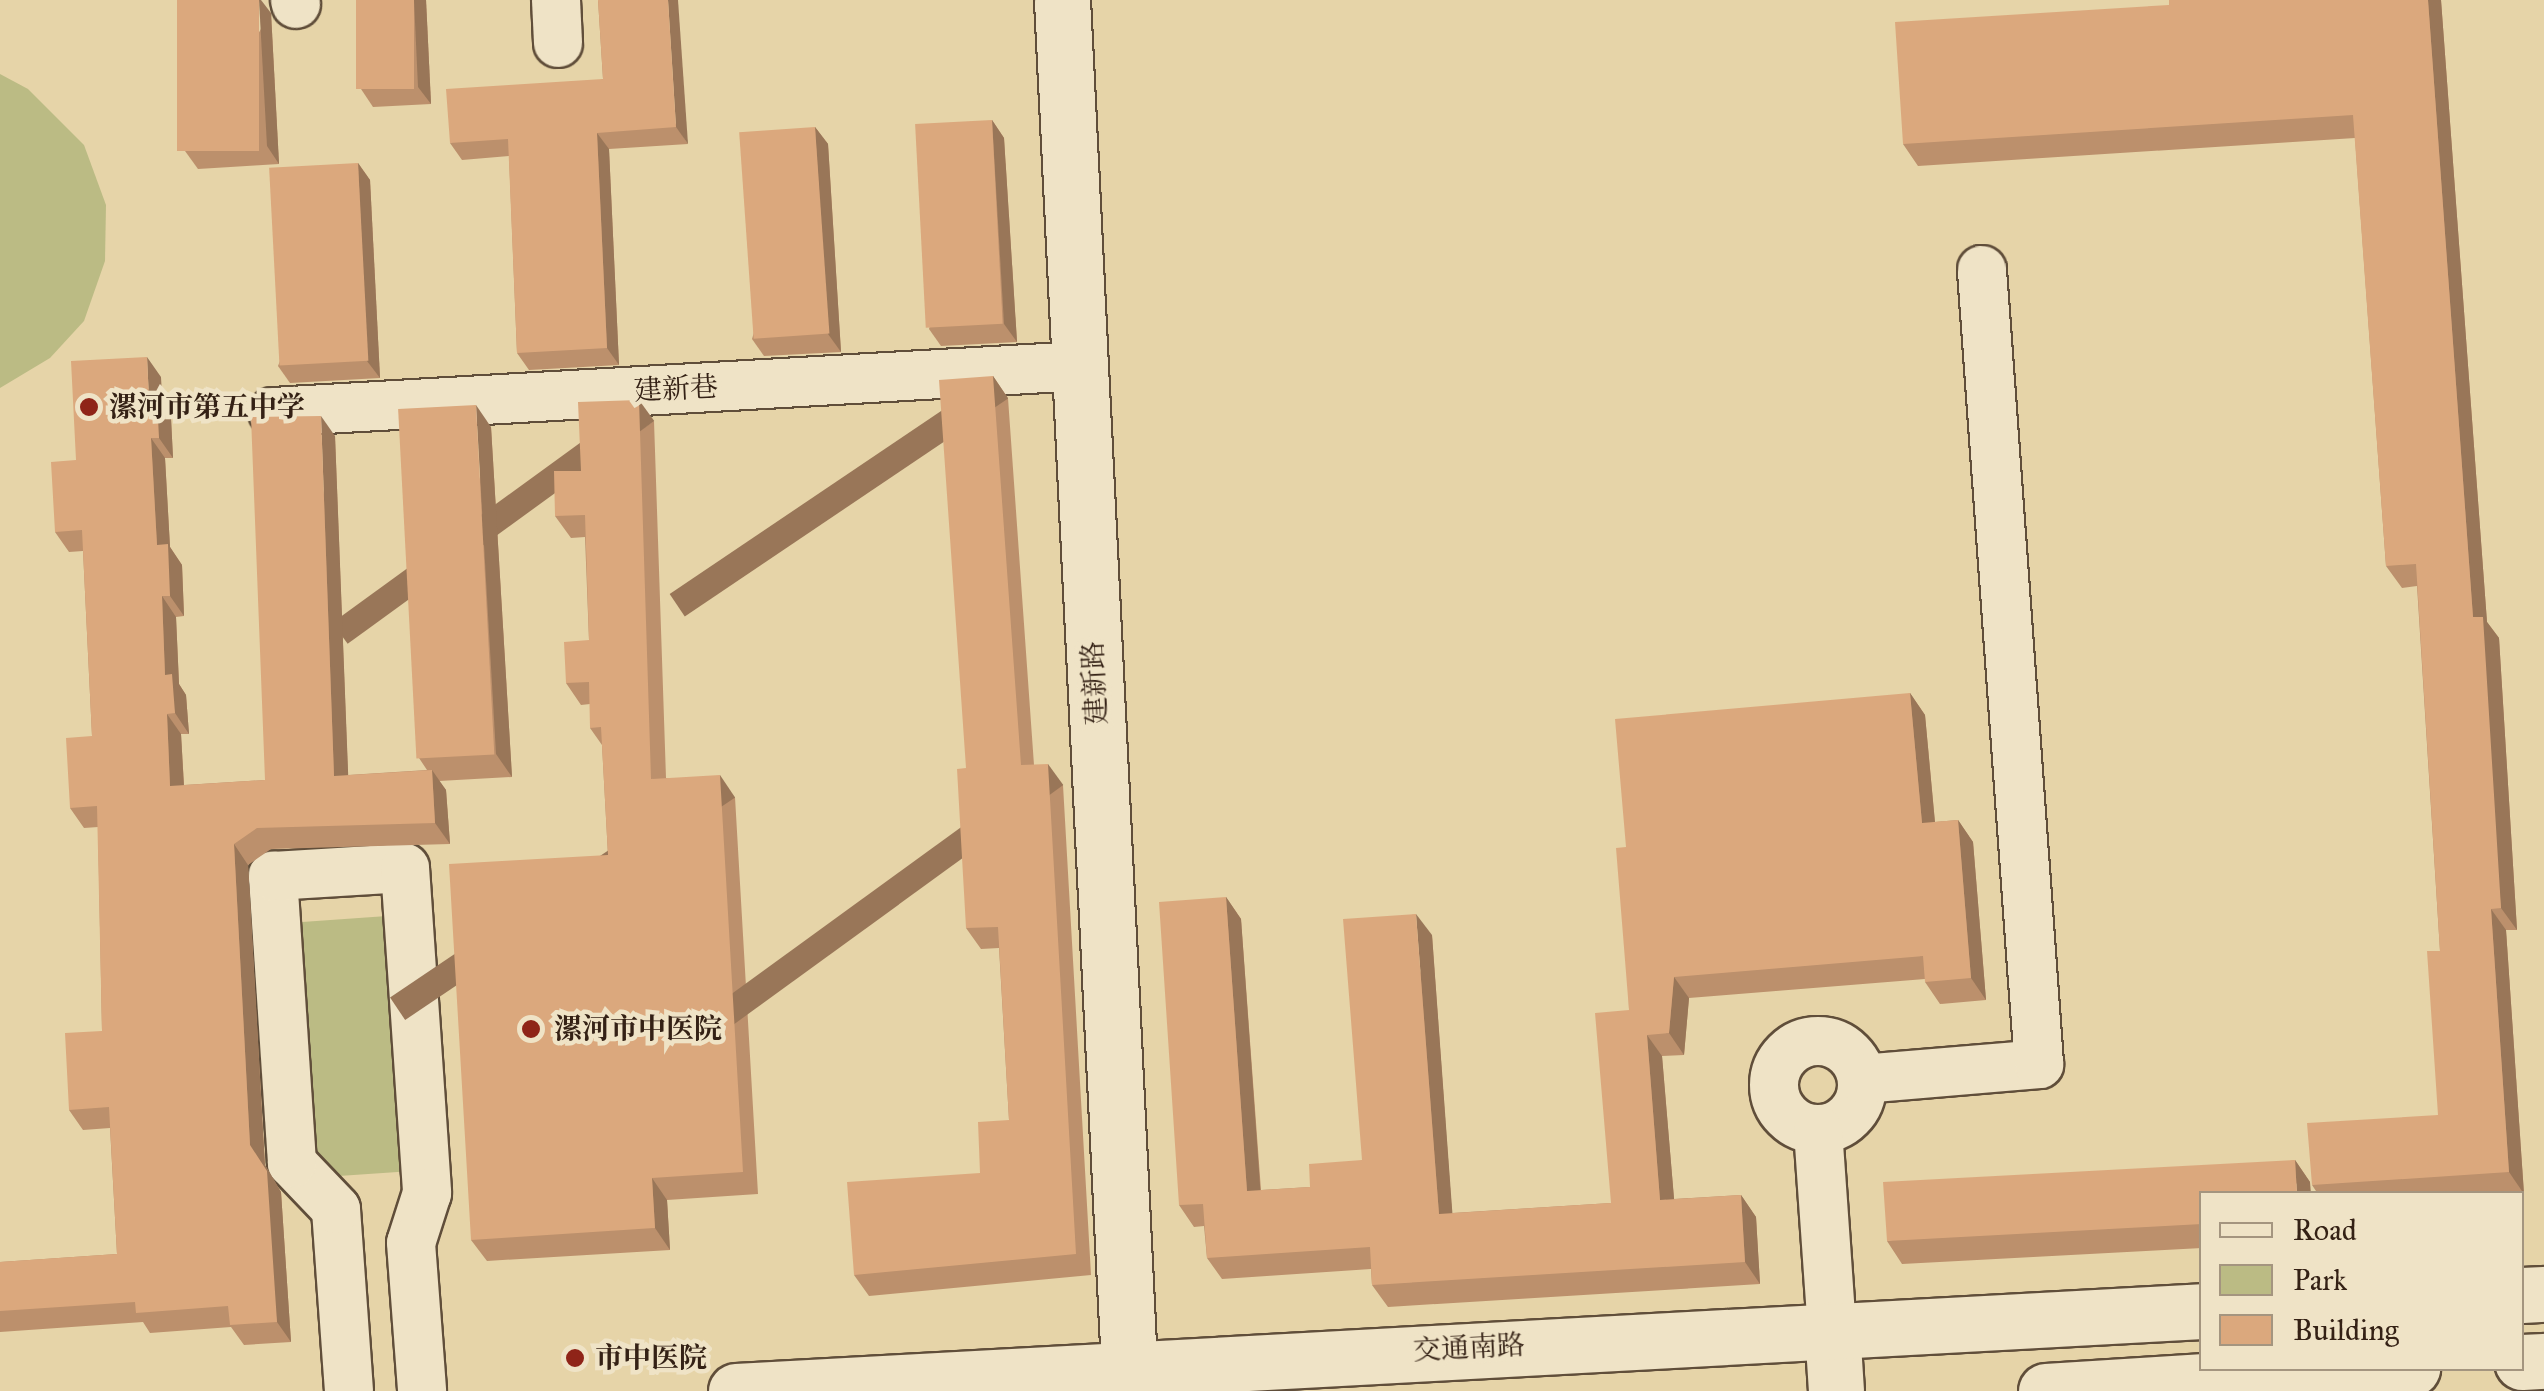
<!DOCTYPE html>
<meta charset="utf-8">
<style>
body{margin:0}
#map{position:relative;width:2544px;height:1391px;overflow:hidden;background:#e6d4a8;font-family:"IM FELL Great Primer","Noto Serif SC",serif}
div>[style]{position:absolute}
.green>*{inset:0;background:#bbbb84;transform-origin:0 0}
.roads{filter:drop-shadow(2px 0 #604e3a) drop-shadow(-2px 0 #604e3a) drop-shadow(0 2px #604e3a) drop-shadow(0 -2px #604e3a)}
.minor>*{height:48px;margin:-24px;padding:0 24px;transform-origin:24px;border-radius:24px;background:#efe3c6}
.minor>.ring{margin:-24px;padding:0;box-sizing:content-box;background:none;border:48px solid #efe3c6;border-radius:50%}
.tertiary>*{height:55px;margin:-27.5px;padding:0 27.5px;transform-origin:27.5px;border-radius:27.5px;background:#efe3c6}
.secondary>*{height:55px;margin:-27.5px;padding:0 27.5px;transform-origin:27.5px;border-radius:27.5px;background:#efe3c6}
.wall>*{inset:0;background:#bc906c}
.shaded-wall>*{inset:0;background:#997658;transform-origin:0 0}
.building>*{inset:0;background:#dba87d;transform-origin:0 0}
.dots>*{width:28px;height:28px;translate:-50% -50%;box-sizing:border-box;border:5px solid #efe3c6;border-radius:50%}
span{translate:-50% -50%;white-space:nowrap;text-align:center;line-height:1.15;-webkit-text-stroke:9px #efe3c6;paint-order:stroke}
.street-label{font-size:28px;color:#342115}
.poi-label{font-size:28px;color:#342115;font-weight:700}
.left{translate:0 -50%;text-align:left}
.legend{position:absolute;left:2199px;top:1191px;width:325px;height:180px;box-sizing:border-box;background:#efe3c6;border:2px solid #a4957f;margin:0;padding:12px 18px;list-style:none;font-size:30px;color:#342115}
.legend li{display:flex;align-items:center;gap:20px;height:50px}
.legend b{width:50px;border:2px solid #a4957f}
</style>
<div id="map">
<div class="green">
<i style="clip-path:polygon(0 74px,28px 89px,84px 145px,106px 205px,105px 261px,84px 321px,50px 358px,0 388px)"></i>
<i style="left:387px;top:916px;width:256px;height:92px;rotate:86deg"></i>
</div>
<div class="roads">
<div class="minor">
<i style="left:295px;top:0;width:4px;rotate:76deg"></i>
<i style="left:556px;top:0;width:43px;rotate:87.3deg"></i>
<i style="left:273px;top:412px;width:808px;rotate:-3.26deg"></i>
<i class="ring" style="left:1774px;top:1041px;width:40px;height:40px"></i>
<i style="left:1862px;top:1079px;width:178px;rotate:-4.8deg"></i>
<i style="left:2039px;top:1064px;width:796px;rotate:-94.11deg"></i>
<i style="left:1818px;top:1130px;width:199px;rotate:86deg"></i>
<i style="left:349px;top:1391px;width:182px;rotate:-94.1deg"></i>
<i style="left:336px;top:1209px;width:64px;rotate:-133.7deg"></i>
<i style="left:292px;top:1163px;width:288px;rotate:-93.8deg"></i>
<i style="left:273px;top:876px;width:132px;rotate:-3.5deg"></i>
<i style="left:405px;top:868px;width:326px;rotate:86.1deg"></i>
<i style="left:427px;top:1193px;width:52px;rotate:107.7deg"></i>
<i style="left:411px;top:1243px;width:148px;rotate:85.7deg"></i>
</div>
<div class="tertiary">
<i style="left:1062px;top:0;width:1368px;rotate:87.19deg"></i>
</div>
<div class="secondary">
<i style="left:2522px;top:1295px;width:22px;rotate:-3deg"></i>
<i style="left:1832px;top:1329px;width:62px;rotate:86.3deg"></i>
<i style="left:2522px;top:1362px;width:22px;rotate:-3deg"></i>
<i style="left:736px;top:1391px;width:1468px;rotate:-3.12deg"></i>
<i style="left:2046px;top:1391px;width:367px;rotate:-3.6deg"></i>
</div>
</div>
<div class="wall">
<i style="clip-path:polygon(356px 0,426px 0,431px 104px,373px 107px,361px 89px)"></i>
<i style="clip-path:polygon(598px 0,688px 144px,609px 149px,619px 365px,529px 370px,517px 353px,509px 156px,462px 160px,450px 143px,603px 79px)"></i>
<i style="clip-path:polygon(2169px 0,2441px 0,2487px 622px,2499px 638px,2517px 930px,2506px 930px,2524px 1194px,2318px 1194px,2312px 1185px,2438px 1115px,2440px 951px,2417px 586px,2402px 588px,2386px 566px,2355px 138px,1918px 166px,1903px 144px,2169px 5px)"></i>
<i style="clip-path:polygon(271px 13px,279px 164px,198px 169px,185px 151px)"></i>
<i style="clip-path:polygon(992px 120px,1004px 138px,1017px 342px,941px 346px,929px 329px)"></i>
<i style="clip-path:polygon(815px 127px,828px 144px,841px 352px,764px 356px,752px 339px)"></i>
<i style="clip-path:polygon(358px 163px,370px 180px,380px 378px,290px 383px,278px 366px)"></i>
<i style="clip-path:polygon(993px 376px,1008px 398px,1034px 765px,1063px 785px,1091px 1275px,869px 1296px,854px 1275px,980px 1173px,1009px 1120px,999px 948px,981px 949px,966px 928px)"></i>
<i style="clip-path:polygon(161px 377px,162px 405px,171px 418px,173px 458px,165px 458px,170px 547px,182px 565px,184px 616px,176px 617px,179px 684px,186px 695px,189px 734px,181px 734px,184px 785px,265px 780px,335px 436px,348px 775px,427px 770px,419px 758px,491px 427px,512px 777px,439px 781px,446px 790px,450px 844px,271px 849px,248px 865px,265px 1165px,281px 1192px,291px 1342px,244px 1345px,231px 1327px,150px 1333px,143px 1322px,0 1332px,0 1262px,117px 1254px,110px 1128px,83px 1130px,69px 1110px,102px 1031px,98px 827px,84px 828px,70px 808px,92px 736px,83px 551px,69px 552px,55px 532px,76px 460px)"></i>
<i style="clip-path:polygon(654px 421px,666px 778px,735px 797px,758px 1194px,667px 1200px,670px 1250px,487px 1261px,471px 1240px,608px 855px,602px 745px,590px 728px,590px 704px,581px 705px,566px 683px,589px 640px,585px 537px,571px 538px,555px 516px,581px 471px)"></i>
<i style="clip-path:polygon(1910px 693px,1925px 715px,1935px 822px,1958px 820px,1973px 842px,1986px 1000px,1940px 1004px,1925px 982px,1925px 979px,1689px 998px,1684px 1055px,1662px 1056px,1674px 1199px,1741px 1195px,1756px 1217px,1760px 1284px,1388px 1307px,1372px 1285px,1371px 1269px,1222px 1279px,1207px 1258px,1204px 1226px,1194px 1227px,1179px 1205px,1226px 897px,1241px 919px,1261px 1190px,1310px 1187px,1362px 1160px,1432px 935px,1452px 1213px,1611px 1203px,1629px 1010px,1626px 847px)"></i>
<i style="clip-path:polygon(2295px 1160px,2310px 1182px,2202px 1194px,2202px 1248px,1902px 1264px,1887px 1241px)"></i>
</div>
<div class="shaded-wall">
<i style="clip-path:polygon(259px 0,261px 0,271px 13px,279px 164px,267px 146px)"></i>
<i style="clip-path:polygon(414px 0,426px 0,431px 104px,418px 87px)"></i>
<i style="clip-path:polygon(668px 0,678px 0,688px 144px,676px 127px)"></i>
<i style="clip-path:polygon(2428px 0,2441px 0,2487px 622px,2499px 638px,2517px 930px,2501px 908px,2473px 617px)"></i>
<i style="clip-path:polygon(992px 120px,1004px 138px,1017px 342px,1004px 324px)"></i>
<i style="clip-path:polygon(815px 127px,828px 144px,841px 352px,828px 334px)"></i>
<i style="clip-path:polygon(597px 133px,609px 149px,619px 365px,607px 348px)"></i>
<i style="clip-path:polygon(358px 163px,370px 180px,380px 378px,367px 361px)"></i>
<i style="clip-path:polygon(147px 357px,161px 377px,162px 405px,171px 418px,173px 458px,159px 438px,149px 399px)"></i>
<i style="left:993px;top:376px;width:27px;height:390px;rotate:56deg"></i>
<i style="left:639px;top:400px;width:26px;height:379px;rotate:54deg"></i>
<i style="clip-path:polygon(476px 405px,491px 427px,512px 777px,496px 754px)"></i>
<i style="clip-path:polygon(321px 416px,335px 436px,349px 796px,334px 776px)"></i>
<i style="clip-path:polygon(151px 438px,165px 458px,170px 547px,182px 565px,184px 616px,170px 596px,157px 545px)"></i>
<i style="clip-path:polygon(162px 596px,176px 617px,179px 684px,186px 695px,189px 734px,175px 713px,165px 675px)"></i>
<i style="clip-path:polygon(1910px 693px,1925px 715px,1937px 845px,1922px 823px)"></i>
<i style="clip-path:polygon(167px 714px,181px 734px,185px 806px,170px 786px)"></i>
<i style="left:1048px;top:764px;width:26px;height:491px;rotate:54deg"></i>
<i style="clip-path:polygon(432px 770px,446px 790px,450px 844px,435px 823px)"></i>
<i style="left:720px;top:775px;width:27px;height:398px;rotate:56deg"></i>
<i style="clip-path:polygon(1958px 820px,1973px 842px,1986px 1000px,1971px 978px)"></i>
<i style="clip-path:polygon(234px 844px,248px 865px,265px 1165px,281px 1192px,291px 1342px,277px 1322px,250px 1145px)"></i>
<i style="clip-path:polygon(1226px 897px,1241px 919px,1262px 1213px,1247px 1191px)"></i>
<i style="clip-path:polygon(2491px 909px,2506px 930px,2524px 1194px,2509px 1172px)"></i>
<i style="clip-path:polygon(1416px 914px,1432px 935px,1454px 1235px,1439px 1214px)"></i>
<i style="clip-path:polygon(1674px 977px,1689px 998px,1684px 1055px,1669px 1033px)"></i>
<i style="clip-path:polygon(1647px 1035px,1662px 1056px,1676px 1222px,1660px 1200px)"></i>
<i style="clip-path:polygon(2295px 1160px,2310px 1182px,2311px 1194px,2297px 1194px)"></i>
<i style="clip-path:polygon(652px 1178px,667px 1200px,670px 1250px,655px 1228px)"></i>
<i style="clip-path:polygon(1741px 1195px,1756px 1217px,1760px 1284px,1745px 1262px)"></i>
</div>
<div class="building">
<i style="left:177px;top:0;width:82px;height:151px"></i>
<i style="left:356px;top:0;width:58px;height:89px"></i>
<i style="clip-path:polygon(598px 0,668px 0,676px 127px,597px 133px,607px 348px,517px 353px,508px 139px,450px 143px,446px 89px,603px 79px)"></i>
<i style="clip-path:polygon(2169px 0,2428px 0,2473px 617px,2483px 617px,2501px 908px,2491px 909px,2509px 1172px,2312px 1185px,2307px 1123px,2438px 1115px,2427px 951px,2440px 951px,2416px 564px,2386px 566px,2353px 115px,1903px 144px,1895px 22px,2169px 5px)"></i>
<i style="left:992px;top:120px;width:204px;height:77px;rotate:87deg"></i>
<i style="left:815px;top:127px;width:207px;height:76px;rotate:86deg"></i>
<i style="left:358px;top:163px;width:198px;height:89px;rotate:87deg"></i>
<i style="clip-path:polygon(147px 357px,149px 399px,157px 398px,159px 438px,151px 438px,157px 545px,168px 544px,170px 596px,162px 596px,165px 675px,172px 674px,175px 713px,167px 714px,170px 786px,265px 780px,251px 417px,321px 416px,334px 776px,432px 770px,435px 823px,257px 828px,234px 844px,250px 1145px,267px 1171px,277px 1322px,230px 1325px,228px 1306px,136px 1313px,135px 1302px,0 1311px,0 1262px,117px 1254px,109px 1107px,69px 1110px,65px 1033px,102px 1031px,97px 806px,70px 808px,66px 738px,92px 736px,82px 530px,55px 532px,51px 462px,76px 460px,71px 361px)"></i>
<i style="clip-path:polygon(993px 376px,1021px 765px,1048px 764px,1076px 1254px,854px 1275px,847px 1182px,980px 1173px,978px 1122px,1009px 1120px,998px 927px,966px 928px,957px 769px,966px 768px,939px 380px)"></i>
<i style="clip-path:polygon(639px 400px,651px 779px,720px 775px,743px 1172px,652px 1178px,655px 1228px,471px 1240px,449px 864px,608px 855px,601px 727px,590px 728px,589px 682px,566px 683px,564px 642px,589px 640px,585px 515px,555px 516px,554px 471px,581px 471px,578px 402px)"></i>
<i style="left:476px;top:405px;width:350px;height:78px;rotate:87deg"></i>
<i style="clip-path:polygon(1910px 693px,1922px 823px,1958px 820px,1971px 978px,1925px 982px,1923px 956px,1674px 977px,1669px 1033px,1647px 1035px,1660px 1200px,1741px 1195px,1745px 1262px,1372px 1285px,1370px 1247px,1207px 1258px,1203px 1204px,1179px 1205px,1159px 902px,1226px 897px,1247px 1191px,1310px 1187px,1309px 1164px,1362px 1160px,1343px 919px,1416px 914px,1439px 1214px,1611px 1203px,1595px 1013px,1629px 1010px,1616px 848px,1626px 847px,1615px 719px)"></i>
<i style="clip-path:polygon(2295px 1160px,2297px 1194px,2202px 1194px,2202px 1224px,1887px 1241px,1883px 1182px)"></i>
</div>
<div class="dots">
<i style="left:89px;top:407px;background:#8f2418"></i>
<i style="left:531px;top:1029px;background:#8f2418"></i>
<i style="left:575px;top:1358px;background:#8f2418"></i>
</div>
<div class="street-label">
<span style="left:676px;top:389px;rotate:-3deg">建新巷</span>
<span style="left:1095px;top:683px;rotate:-93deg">建新路</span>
<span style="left:1469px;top:1348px;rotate:-3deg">交通南路</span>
</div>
<div class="poi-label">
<span class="left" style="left:109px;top:407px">漯河市第五中学</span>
<span class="left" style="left:554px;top:1029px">漯河市中医院</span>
<span class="left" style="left:595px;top:1358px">市中医院</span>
</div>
<ul class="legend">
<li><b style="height:12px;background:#efe3c6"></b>Road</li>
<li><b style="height:28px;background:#bbbb84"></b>Park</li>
<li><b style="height:28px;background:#dba87d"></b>Building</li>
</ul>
</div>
